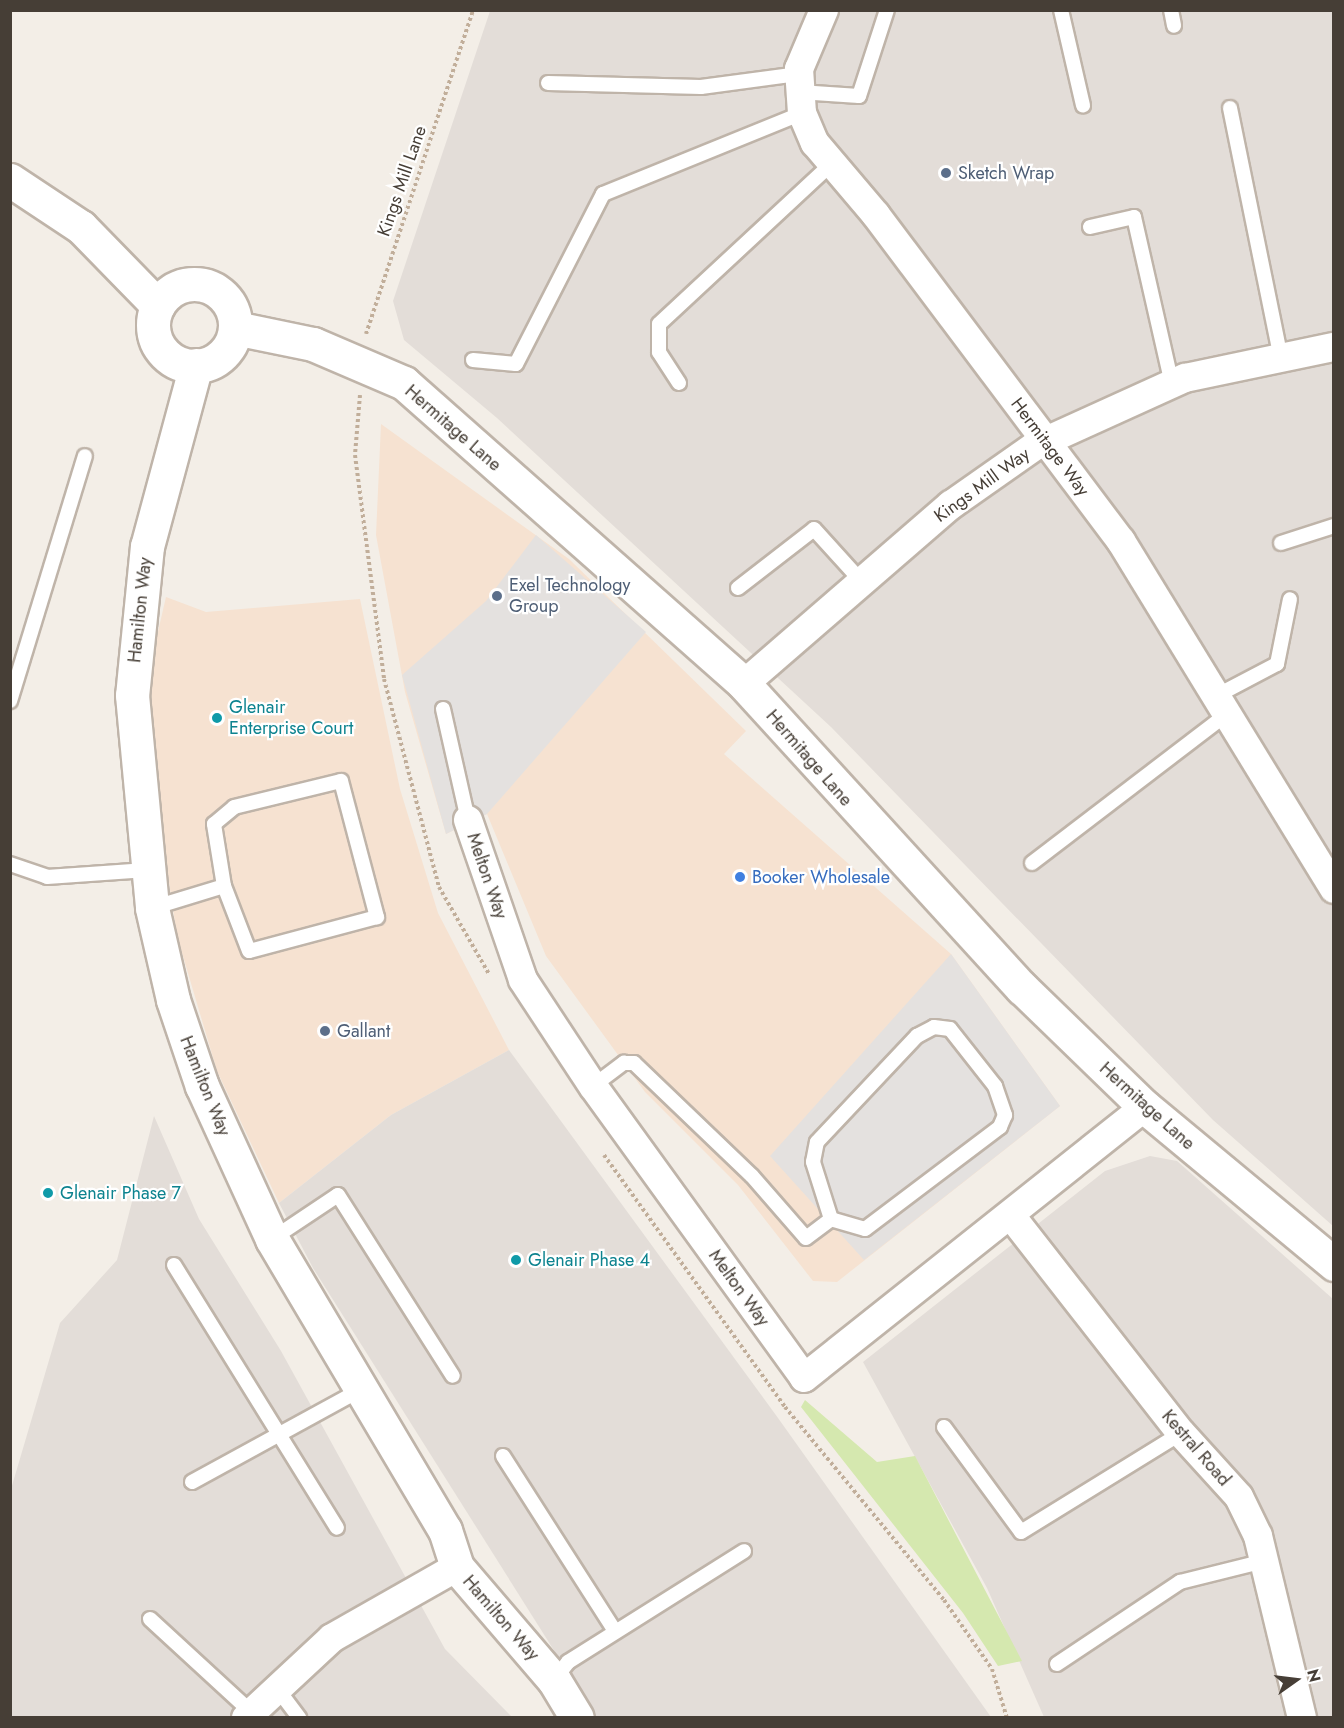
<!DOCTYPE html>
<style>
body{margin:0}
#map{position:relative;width:1344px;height:1728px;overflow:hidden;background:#f3eee7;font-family:Jost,sans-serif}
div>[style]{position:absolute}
.commercial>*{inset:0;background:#f6e2d1}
.industrial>*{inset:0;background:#e3ddd8}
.green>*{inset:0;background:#d5e8af}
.parking>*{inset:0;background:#e4e1df}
.path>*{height:4px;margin-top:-2px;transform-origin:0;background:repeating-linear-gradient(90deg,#c1ae9a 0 3px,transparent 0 6px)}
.roads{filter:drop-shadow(2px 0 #bfb4a9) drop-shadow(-2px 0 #bfb4a9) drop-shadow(0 2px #bfb4a9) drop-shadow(0 -2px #bfb4a9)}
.service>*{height:14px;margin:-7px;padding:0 7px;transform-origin:7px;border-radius:7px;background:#fff}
.minor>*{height:28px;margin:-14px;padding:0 14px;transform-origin:14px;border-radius:14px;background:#fff}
.tertiary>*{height:33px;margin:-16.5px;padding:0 16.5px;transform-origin:16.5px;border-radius:16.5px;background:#fff}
.tertiary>.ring{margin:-16.5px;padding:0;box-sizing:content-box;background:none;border:33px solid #fff;border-radius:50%}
.dots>*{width:16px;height:16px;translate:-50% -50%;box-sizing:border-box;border:3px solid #fff;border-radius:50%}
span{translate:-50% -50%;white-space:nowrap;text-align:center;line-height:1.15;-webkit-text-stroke:4.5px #fff;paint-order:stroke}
.service-label{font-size:18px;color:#4e5e75}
.left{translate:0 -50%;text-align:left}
.street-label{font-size:18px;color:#463e36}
.culture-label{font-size:18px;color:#0d838f}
.shop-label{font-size:18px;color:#366cbe}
.frame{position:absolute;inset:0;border:12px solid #463e36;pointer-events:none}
.north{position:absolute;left:1266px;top:1650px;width:60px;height:60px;-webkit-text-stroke:4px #fff;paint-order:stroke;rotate:76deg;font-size:16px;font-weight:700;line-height:24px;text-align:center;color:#463e36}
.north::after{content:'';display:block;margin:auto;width:21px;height:27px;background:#463e36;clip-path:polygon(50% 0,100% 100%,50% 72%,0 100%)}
</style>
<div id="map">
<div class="commercial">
<i style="clip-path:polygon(381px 424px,569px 559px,746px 731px,724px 754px,951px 954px,1060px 1106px,837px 1282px,813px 1281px,738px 1185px,645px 1092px,546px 956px,487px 814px,446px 834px,405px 692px,376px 535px)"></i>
<i style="clip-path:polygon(166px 597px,206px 612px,360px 599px,400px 789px,438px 913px,509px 1050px,391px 1115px,279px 1203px,217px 1071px,177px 936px,148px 741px,153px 653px)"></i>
</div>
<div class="industrial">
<i style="clip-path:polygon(490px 11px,1333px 11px,1333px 1226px,1213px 1120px,831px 727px,497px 418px,404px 340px,393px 301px)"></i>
<i style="clip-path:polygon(509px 1050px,778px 1418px,991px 1717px,596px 1717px,313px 1268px,279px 1203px,391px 1115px)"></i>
<i style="clip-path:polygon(154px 1116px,199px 1219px,281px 1351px,445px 1649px,512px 1717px,11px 1718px,11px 1489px,60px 1323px,117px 1260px)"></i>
<i style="clip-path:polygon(1150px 1156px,1177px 1161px,1333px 1299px,1333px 1717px,1044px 1717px,987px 1588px,863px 1362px,1105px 1171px)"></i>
</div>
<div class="green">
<i style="clip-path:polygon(805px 1400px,877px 1462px,915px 1456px,1022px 1661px,998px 1666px,963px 1613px,801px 1407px)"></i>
</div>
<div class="parking">
<i style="clip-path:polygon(536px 535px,646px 632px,487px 814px,446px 834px,402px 675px,486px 601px)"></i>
<i style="clip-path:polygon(951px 954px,1060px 1106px,864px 1260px,770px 1156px)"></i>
</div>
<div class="path">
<i style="left:366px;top:334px;width:341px;rotate:-71.7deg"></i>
<i style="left:360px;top:395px;width:60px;rotate:94.8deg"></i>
<i style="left:355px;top:455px;width:226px;rotate:82.6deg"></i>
<i style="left:384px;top:679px;width:215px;rotate:75.2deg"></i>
<i style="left:439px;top:887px;width:100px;rotate:60.1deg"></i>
<i style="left:604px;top:1155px;width:310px;rotate:54.3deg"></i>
<i style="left:785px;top:1407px;width:250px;rotate:50.5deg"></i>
<i style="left:944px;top:1600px;width:84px;rotate:55.2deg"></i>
<i style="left:992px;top:1669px;width:51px;rotate:73deg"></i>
</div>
<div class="roads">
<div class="service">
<i style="left:1061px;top:10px;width:98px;rotate:77deg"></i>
<i style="left:1171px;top:10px;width:16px;rotate:79deg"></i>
<i style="left:548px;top:83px;width:153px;rotate:1.5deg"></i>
<i style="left:701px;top:87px;width:99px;rotate:-7.6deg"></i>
<i style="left:799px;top:92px;width:60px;rotate:3.8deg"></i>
<i style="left:859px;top:96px;width:90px;rotate:-72deg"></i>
<i style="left:1230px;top:108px;width:255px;rotate:78.5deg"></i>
<i style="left:1090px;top:227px;width:45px;rotate:-12.8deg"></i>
<i style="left:1134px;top:217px;width:171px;rotate:77.2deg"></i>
<i style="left:473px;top:360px;width:43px;rotate:5.3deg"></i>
<i style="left:516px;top:364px;width:191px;rotate:-62.9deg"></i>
<i style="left:603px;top:194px;width:215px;rotate:-22.1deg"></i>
<i style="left:679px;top:383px;width:37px;rotate:-123deg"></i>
<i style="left:659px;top:352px;width:28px;rotate:-90deg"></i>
<i style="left:659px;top:324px;width:236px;rotate:-42.9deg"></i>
<i style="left:1281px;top:543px;width:56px;rotate:-17.8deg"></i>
<i style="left:738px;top:588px;width:96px;rotate:-37.8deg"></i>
<i style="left:814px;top:529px;width:72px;rotate:47.8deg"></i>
<i style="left:1216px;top:696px;width:69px;rotate:-27.7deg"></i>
<i style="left:1277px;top:664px;width:66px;rotate:-78.7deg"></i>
<i style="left:10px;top:701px;width:256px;rotate:-73deg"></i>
<i style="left:443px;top:709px;width:114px;rotate:77.3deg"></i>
<i style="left:341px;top:781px;width:141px;rotate:75.2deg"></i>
<i style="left:377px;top:917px;width:132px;rotate:165.1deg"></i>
<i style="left:249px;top:951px;width:70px;rotate:-111deg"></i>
<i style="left:224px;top:886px;width:63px;rotate:-99.2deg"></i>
<i style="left:214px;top:824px;width:26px;rotate:-40deg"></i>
<i style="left:234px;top:807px;width:110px;rotate:-13.7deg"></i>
<i style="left:1032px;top:863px;width:245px;rotate:-37.4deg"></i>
<i style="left:10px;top:864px;width:39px;rotate:19deg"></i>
<i style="left:47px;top:877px;width:100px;rotate:-4deg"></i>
<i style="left:152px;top:908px;width:75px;rotate:-17deg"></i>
<i style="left:934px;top:1027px;width:16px;rotate:7deg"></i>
<i style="left:950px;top:1029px;width:73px;rotate:51.7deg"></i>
<i style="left:995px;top:1086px;width:31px;rotate:71deg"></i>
<i style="left:1005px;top:1115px;width:13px;rotate:113deg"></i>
<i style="left:1000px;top:1127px;width:169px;rotate:142.9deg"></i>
<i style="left:865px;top:1229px;width:35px;rotate:-164deg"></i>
<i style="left:831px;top:1219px;width:60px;rotate:-107.5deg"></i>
<i style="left:813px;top:1162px;width:20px;rotate:-79deg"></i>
<i style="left:817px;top:1142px;width:146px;rotate:-46.7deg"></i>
<i style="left:917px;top:1036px;width:19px;rotate:-28deg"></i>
<i style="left:593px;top:1086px;width:39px;rotate:-37deg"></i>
<i style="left:624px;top:1063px;width:10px"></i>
<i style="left:634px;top:1063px;width:163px;rotate:43.8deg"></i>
<i style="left:752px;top:1176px;width:82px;rotate:48.9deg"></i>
<i style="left:806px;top:1238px;width:31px;rotate:-37deg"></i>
<i style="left:272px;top:1239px;width:79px;rotate:-33.7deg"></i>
<i style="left:338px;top:1195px;width:214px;rotate:57.6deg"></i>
<i style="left:174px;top:1265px;width:309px;rotate:58.2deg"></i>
<i style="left:944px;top:1427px;width:130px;rotate:53.7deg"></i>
<i style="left:1021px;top:1532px;width:188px;rotate:-31.7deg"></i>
<i style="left:503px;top:1456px;width:208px;rotate:57.4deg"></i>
<i style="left:192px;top:1482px;width:194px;rotate:-28.7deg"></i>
<i style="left:150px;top:1619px;width:137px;rotate:42.6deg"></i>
<i style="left:1057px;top:1664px;width:148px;rotate:-33.7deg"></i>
<i style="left:1180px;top:1582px;width:87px;rotate:-14deg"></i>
<i style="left:554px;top:1680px;width:23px;rotate:-52deg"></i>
<i style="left:568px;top:1662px;width:208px;rotate:-32.2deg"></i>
<i style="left:276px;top:1687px;width:39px;rotate:53deg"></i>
</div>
<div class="minor">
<i style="left:824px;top:10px;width:64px;rotate:113deg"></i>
<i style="left:799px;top:69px;width:44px;rotate:86.1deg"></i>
<i style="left:802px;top:113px;width:33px;rotate:67deg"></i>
<i style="left:815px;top:143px;width:94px;rotate:49.7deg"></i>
<i style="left:876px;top:215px;width:408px;rotate:53.1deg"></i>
<i style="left:1121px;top:541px;width:408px;rotate:58.5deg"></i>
<i style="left:744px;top:684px;width:274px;rotate:-40.9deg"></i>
<i style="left:951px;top:505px;width:103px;rotate:-35.1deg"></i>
<i style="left:1035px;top:446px;width:165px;rotate:-24.4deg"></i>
<i style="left:1185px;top:378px;width:152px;rotate:-11.8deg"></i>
<i style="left:468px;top:820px;width:169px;rotate:71deg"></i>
<i style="left:523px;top:980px;width:127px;rotate:56.6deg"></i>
<i style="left:593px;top:1086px;width:360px;rotate:54.1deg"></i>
<i style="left:804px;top:1378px;width:436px;rotate:-38.5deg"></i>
<i style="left:1012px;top:1217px;width:274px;rotate:52deg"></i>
<i style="left:1181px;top:1433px;width:86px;rotate:47.8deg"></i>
<i style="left:1239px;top:1497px;width:43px;rotate:64deg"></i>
<i style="left:1258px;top:1536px;width:187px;rotate:76.4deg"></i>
<i style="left:246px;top:1718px;width:117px;rotate:-42.9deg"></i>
<i style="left:332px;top:1638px;width:144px;rotate:-29.6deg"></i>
</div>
<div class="tertiary">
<i style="left:10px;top:180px;width:85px;rotate:33.5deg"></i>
<i style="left:81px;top:227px;width:110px;rotate:45.7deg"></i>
<i class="ring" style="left:153px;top:284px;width:49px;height:49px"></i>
<i style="left:235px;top:328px;width:80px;rotate:11.6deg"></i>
<i style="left:313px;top:344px;width:99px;rotate:23.2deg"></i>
<i style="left:404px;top:383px;width:454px;rotate:41.5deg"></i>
<i style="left:744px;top:684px;width:412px;rotate:47.6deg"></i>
<i style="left:1022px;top:988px;width:171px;rotate:44.1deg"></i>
<i style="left:1145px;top:1107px;width:246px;rotate:39.7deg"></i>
<i style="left:196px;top:365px;width:188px;rotate:105.1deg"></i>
<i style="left:147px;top:546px;width:150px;rotate:95.7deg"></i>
<i style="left:132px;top:695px;width:214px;rotate:84.6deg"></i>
<i style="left:152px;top:908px;width:94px;rotate:77.1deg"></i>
<i style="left:173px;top:1000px;width:91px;rotate:71.4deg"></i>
<i style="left:202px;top:1086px;width:168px;rotate:65.4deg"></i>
<i style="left:272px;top:1239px;width:339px;rotate:59.3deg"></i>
<i style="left:445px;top:1530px;width:39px;rotate:72deg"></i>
<i style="left:457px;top:1567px;width:149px;rotate:49.4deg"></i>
<i style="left:554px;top:1680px;width:44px;rotate:58.8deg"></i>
</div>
</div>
<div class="dots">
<i style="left:946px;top:173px;background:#5c6f8a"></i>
<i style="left:497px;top:596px;background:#5c6f8a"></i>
<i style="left:217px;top:718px;background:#0f9aa8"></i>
<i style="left:740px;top:877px;background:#3f7fe0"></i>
<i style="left:325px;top:1031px;background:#5c6f8a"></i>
<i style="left:48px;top:1193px;background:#0f9aa8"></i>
<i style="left:516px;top:1260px;background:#0f9aa8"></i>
</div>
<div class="service-label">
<span class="left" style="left:958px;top:173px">Sketch Wrap</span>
<span class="left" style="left:509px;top:596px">Exel Technology<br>Group</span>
<span class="left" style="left:337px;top:1031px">Gallant</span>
</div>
<div class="street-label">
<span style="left:402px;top:181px;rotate:-71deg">Kings Mill Lane</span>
<span style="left:453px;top:428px;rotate:41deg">Hermitage Lane</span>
<span style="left:1050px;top:447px;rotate:53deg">Hermitage Way</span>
<span style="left:982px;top:485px;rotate:-36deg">Kings Mill Way</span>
<span style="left:140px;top:610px;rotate:-84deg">Hamilton Way</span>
<span style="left:809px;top:758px;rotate:49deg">Hermitage Lane</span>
<span style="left:487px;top:876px;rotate:71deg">Melton Way</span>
<span style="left:205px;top:1086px;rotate:68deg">Hamilton Way</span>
<span style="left:1147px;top:1106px;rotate:42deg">Hermitage Lane</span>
<span style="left:739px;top:1288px;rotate:54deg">Melton Way</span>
<span style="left:1196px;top:1448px;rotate:49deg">Kestral Road</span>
<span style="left:501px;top:1618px;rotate:49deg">Hamilton Way</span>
</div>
<div class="culture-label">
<span class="left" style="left:229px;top:718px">Glenair<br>Enterprise Court</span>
<span class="left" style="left:60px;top:1193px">Glenair Phase 7</span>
<span class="left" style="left:528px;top:1260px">Glenair Phase 4</span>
</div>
<div class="shop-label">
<span class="left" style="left:752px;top:877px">Booker Wholesale</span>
</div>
<div class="frame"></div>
<div class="north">N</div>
</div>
